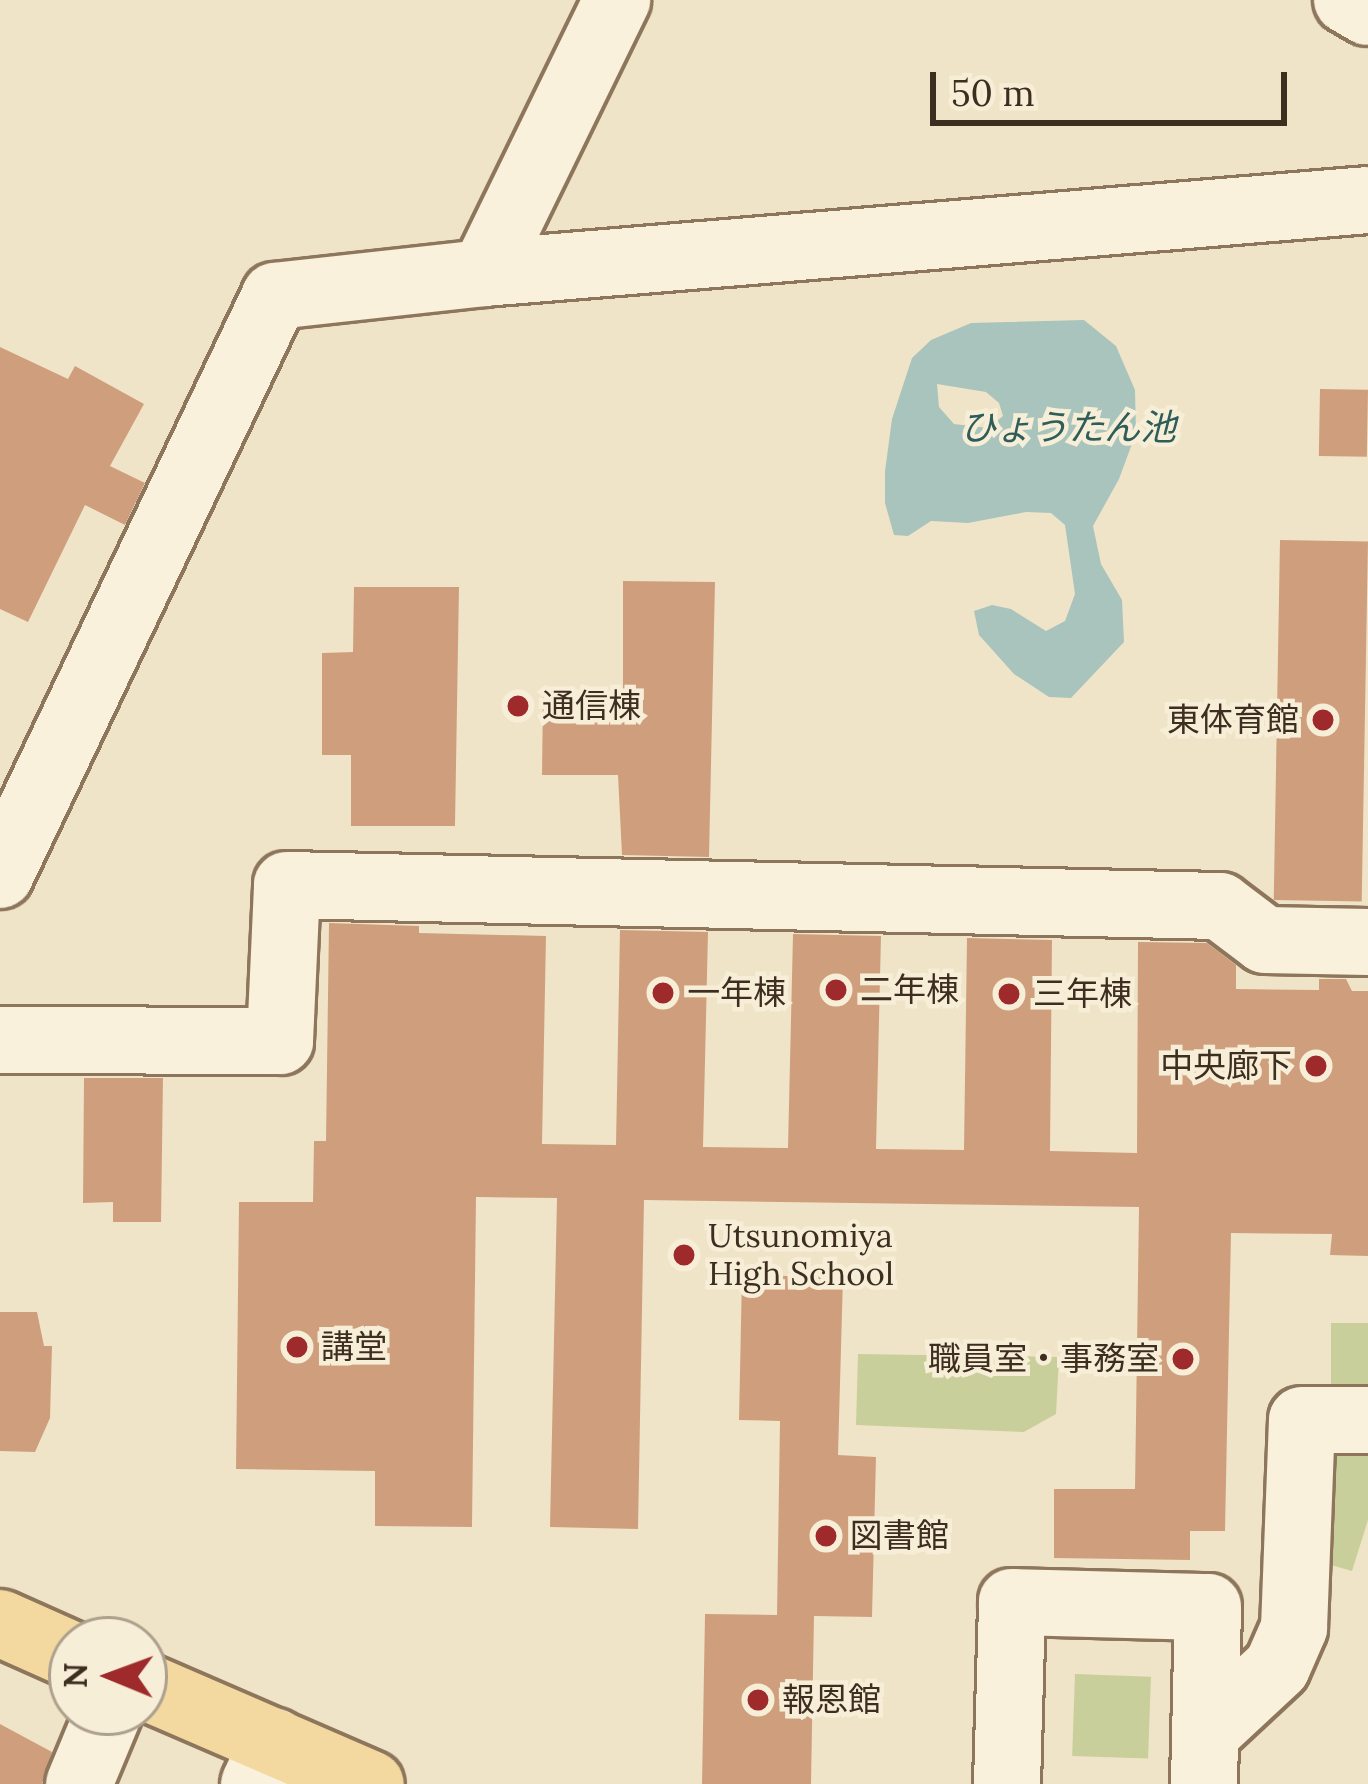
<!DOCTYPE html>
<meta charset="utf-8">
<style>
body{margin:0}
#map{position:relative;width:1368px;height:1784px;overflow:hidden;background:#f0e4c8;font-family:Lora,"Noto Sans JP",serif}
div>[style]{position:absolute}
.green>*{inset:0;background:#c9cf9b;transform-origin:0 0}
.water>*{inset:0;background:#a9c4bc}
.building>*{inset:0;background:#cf9f7d;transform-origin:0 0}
.roads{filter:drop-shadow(3px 0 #8d765c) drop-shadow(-3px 0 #8d765c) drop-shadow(0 3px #8d765c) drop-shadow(0 -3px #8d765c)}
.minor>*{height:66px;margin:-33px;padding:0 33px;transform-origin:33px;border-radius:33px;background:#faf1dc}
.major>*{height:66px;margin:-33px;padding:0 33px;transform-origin:33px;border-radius:33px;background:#f3d9a0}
.dots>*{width:33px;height:33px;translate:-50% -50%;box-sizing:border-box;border:6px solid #f7eed8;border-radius:50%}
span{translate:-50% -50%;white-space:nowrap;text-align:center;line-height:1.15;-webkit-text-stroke:9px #f7eed8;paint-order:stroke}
.poi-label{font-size:33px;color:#3d2e20}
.left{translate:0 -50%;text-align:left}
.right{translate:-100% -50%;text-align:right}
.water-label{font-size:36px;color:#2f5d5a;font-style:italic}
.north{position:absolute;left:48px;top:1616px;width:120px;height:120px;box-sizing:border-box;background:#f7eed8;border:3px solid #ada18e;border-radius:50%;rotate:271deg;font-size:33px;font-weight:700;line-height:48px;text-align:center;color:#3d2e20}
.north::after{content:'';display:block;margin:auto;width:42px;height:54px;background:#9e2a2b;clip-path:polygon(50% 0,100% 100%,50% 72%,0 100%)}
.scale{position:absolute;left:930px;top:72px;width:357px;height:54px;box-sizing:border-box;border:6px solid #3d2e20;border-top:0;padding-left:15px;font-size:36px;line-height:42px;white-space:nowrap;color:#3d2e20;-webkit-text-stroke:9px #f7eed8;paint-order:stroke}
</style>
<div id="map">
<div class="green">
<i style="left:1331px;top:1323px;width:37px;height:80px"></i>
<i style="clip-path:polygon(858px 1354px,1059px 1357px,1056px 1414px,1024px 1432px,856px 1425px)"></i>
<i style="clip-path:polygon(1368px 1434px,1368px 1520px,1352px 1571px,1331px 1565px,1331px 1449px)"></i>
<i style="left:1075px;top:1674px;width:76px;height:82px;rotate:2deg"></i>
</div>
<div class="water">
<i style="clip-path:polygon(evenodd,1084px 320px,1116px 346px,1135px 390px,1136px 433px,1119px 479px,1093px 526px,1101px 564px,1122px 600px,1124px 642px,1071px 698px,1049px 697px,1014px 674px,979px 635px,974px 611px,992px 605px,1011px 609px,1046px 631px,1065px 621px,1075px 594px,1065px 525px,1051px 513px,1026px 512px,968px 523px,931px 521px,908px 536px,894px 535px,885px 503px,885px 471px,892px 419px,912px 358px,931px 340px,971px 323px,1084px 320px,937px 384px,986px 392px,999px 403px,1003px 416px,988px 428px,954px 424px,939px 407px,937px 384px)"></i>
</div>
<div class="building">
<i style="clip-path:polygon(0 347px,68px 379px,75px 366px,144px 404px,110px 466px,145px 483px,125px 525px,85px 505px,28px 622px,0 609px)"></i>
<i style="left:1320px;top:389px;width:48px;height:67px;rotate:1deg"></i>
<i style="left:1280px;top:540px;width:88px;height:360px;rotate:1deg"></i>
<i style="clip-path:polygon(623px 581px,715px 582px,709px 857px,622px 855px,618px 775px,542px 775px,543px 693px,623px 694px)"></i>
<i style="clip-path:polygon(354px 587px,459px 587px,455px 826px,351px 826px,351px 755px,322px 755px,322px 653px,353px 652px)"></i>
<i style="clip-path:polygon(329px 923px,419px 926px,419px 933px,546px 936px,542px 1144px,616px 1145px,620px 930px,708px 932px,703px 1147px,788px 1148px,793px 934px,881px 936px,876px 1149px,964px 1150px,967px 938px,1052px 940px,1050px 1151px,1137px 1153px,1138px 942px,1207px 943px,1236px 965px,1236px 989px,1319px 990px,1319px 979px,1346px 979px,1352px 991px,1368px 991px,1368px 1256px,1330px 1255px,1332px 1234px,1231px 1233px,1225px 1531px,1190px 1531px,1190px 1560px,1054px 1558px,1054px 1489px,1135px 1489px,1139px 1207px,644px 1200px,638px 1529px,550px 1527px,557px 1198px,476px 1197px,472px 1527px,375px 1526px,375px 1471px,236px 1469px,239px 1202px,313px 1202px,314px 1141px,326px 1141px)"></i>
<i style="clip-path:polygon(84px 1078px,163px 1078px,161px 1222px,113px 1222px,113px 1202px,83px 1203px)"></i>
<i style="clip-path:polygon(742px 1275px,843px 1277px,838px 1455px,876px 1457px,872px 1617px,814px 1616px,811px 1784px,702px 1784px,705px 1614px,777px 1615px,780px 1421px,739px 1420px)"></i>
<i style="clip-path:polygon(0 1312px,37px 1312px,44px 1346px,52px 1346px,50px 1418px,35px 1452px,0 1451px)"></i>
<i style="clip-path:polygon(0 1724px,52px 1752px,42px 1784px,0 1784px)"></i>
</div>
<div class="roads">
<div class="minor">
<i style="left:1347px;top:0;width:24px;rotate:30deg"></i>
<i style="left:484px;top:273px;width:887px;rotate:-4.72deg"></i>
<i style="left:0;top:875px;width:641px;rotate:-64.59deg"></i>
<i style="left:275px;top:296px;width:210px;rotate:-6.3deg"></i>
<i style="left:484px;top:273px;width:304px;rotate:-64deg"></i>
<i style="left:0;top:1040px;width:280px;rotate:0.2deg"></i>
<i style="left:280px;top:1041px;width:156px;rotate:-87.4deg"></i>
<i style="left:287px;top:885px;width:933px;rotate:1.29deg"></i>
<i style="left:1220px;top:906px;width:56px;rotate:37.1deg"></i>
<i style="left:1265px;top:940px;width:103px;rotate:1.1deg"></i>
<i style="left:1205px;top:1734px;width:98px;rotate:-42.9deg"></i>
<i style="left:1277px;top:1667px;width:43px;rotate:-66.4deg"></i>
<i style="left:1294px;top:1628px;width:208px;rotate:-87.8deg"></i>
<i style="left:1302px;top:1420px;width:66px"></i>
<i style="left:79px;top:1784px;width:78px;rotate:-67.4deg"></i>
<i style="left:254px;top:1784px;width:47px;rotate:-64.5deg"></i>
<i style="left:1007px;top:1784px;width:182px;rotate:-88.4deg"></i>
<i style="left:1012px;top:1602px;width:196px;rotate:1.5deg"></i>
<i style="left:1208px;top:1607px;width:177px;rotate:91.3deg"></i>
</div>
<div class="major">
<i style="left:0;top:1623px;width:79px;rotate:24deg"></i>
<i style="left:144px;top:1686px;width:247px;rotate:23.4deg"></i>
</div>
</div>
<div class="dots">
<i style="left:518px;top:706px;background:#9e2a2b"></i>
<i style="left:1323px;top:720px;background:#9e2a2b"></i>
<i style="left:836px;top:990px;background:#9e2a2b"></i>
<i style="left:663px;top:993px;background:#9e2a2b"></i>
<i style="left:1009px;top:994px;background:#9e2a2b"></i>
<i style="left:1316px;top:1066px;background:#9e2a2b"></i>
<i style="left:684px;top:1255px;background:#9e2a2b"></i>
<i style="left:297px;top:1347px;background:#9e2a2b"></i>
<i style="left:1183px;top:1359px;background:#9e2a2b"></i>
<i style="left:826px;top:1536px;background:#9e2a2b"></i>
<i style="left:758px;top:1700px;background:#9e2a2b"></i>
</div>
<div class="poi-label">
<span class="left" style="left:542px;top:706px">通信棟</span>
<span class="right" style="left:1299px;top:720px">東体育館</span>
<span class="left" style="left:860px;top:990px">二年棟</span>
<span class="left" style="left:687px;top:993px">一年棟</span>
<span class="left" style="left:1033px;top:994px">三年棟</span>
<span class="right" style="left:1292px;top:1066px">中央廊下</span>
<span class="left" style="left:708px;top:1255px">Utsunomiya<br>High School</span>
<span class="left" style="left:321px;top:1347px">講堂</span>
<span class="right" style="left:1159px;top:1359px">職員室・事務室</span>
<span class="left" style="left:850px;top:1536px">図書館</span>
<span class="left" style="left:782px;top:1700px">報恩館</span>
</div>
<div class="water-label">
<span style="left:1068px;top:428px">ひょうたん池</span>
</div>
<div class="north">N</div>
<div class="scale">50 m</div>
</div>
